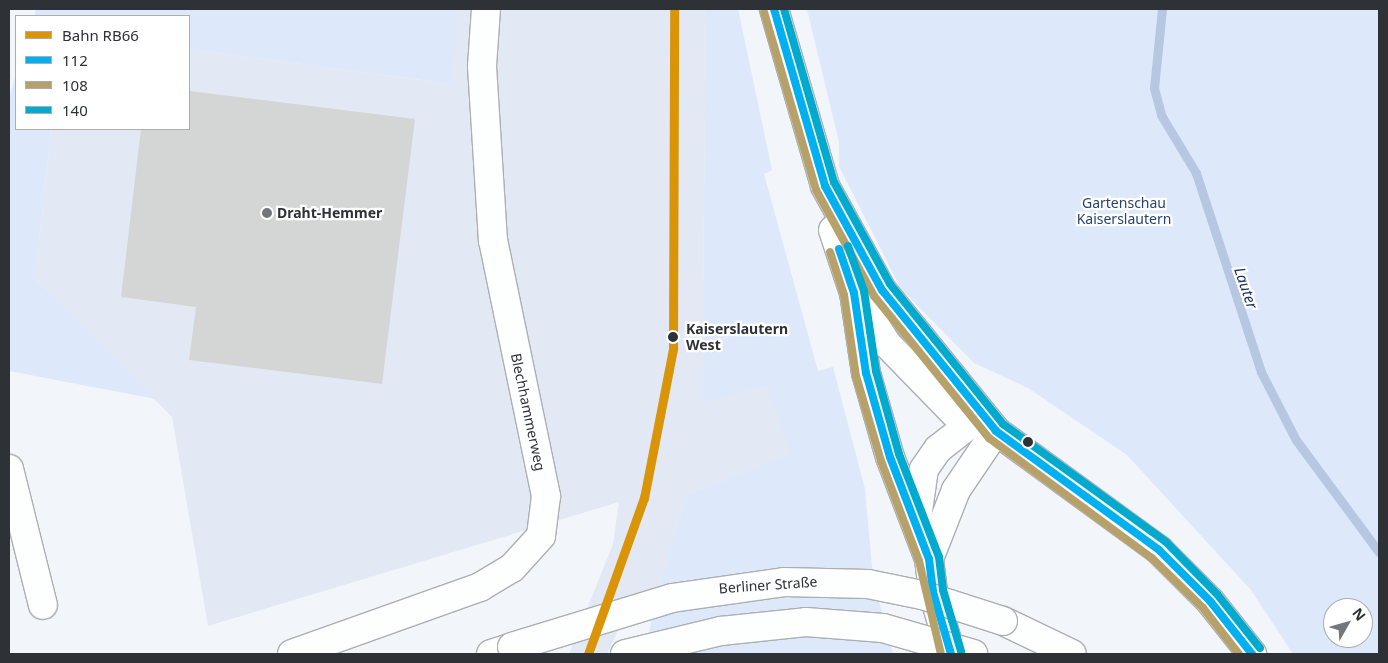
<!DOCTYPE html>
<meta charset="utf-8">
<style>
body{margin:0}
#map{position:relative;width:1388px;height:663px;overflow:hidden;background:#f2f5fa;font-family:"Noto Sans",sans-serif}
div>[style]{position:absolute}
.built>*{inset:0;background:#e2e9f5}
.green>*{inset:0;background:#dde8fa}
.stream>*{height:9px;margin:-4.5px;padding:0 4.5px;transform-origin:4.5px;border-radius:4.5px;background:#b7c7e1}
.building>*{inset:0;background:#d4d6d5}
.roads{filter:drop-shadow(1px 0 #acafb2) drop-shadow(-1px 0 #acafb2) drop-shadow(0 1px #acafb2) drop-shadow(0 -1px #acafb2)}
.minor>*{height:28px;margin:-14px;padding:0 14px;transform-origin:14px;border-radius:14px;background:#fdfefe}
.secondary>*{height:28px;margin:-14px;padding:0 14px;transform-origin:14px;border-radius:14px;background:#fdfefe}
.bridges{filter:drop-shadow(1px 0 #acafb2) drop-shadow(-1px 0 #acafb2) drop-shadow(0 1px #acafb2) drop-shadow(0 -1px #acafb2)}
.secondary-bridge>*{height:28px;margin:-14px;padding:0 14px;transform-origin:14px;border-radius:14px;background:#fdfefe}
.bus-1>*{height:8px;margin:-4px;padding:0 4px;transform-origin:4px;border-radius:4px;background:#00b0f0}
.bus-2>*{height:8px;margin:-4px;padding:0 4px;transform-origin:4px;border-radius:4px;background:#b6a16a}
.bus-3>*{height:8px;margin:-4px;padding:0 4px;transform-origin:4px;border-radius:4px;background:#00a9ce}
.rail-1>*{height:9px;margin:-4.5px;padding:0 4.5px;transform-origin:4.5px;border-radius:4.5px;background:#d99408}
.dots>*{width:14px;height:14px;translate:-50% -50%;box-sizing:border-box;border:2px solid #fff;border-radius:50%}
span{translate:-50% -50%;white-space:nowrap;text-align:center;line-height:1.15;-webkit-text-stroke:4.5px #fff;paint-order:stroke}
.park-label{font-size:14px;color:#284371}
.poi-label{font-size:14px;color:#2e3135;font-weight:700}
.left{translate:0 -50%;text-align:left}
.stop-label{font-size:14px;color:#2e3135;font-weight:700}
.street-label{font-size:14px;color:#2e3135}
.water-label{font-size:15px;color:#1b3562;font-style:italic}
.frame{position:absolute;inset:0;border:10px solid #2e3135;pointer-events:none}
.legend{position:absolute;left:15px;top:15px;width:175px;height:115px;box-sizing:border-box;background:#fff;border:1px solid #abadae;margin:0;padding:6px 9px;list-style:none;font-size:15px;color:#2e3135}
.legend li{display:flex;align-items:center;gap:10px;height:25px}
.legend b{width:25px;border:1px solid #abadae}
.north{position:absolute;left:1323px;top:598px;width:50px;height:50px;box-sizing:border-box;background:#fff;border:1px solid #abadae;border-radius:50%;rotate:52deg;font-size:14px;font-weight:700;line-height:20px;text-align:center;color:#2e3135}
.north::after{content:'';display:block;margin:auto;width:18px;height:22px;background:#73767a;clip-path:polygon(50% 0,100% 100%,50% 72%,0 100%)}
</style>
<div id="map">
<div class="built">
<i style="clip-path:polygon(457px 9px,706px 9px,702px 402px,766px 386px,792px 454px,686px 495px,654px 607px,632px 600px,607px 654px,569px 654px,613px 544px,619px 502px,208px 626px,172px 417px,35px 278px,51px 129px,189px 129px,189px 49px,450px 84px)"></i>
</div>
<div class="green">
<i style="clip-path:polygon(36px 9px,457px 9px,451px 84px,189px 49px,189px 16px,34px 16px)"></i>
<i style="clip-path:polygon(706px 9px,738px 9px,772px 170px,764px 174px,818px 371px,833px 367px,865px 489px,873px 578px,893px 654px,645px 654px,654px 607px,686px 495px,791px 454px,766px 386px,702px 403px)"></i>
<i style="clip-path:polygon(evenodd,807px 9px,1379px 9px,1379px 654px,1293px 654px,1251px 590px,1127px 455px,1028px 388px,974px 363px,901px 289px,839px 166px,839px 142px,807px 9px,1333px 608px,1363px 608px,1363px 638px,1333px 638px,1333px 608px)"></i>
<i style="clip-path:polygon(16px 74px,16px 129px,51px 129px,35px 278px,156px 399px,9px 371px,9px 98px)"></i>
</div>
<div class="stream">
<i style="left:1162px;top:9px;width:79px;rotate:95.8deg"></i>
<i style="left:1154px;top:88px;width:28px;rotate:75deg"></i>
<i style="left:1161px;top:115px;width:68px;rotate:58.9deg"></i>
<i style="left:1196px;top:173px;width:209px;rotate:71.9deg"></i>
<i style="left:1261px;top:372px;width:76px;rotate:62.8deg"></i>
<i style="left:1296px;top:440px;width:139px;rotate:53.5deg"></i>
</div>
<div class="building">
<i style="clip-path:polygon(189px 91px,415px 119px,382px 384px,189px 360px,196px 307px,121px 297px,141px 129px,189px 129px)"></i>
</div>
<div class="roads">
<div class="minor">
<i style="left:9px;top:469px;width:140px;rotate:76deg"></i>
<i style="left:292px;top:654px;width:200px;rotate:-19.6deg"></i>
<i style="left:480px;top:587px;width:37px;rotate:-31deg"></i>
<i style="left:512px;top:568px;width:43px;rotate:-47.8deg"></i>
<i style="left:541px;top:536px;width:40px;rotate:-82.9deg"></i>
<i style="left:546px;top:496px;width:260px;rotate:-101.7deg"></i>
<i style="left:493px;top:241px;width:175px;rotate:-93.6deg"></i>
<i style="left:482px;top:66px;width:57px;rotate:-86deg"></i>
</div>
<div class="secondary">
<i style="left:774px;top:9px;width:184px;rotate:73.9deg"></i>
<i style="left:825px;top:186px;width:119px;rotate:61.3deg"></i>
<i style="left:882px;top:290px;width:181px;rotate:51deg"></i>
<i style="left:996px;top:431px;width:202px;rotate:36.1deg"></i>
<i style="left:1159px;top:550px;width:72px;rotate:45deg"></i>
<i style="left:1210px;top:601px;width:68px;rotate:51.6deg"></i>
<i style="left:833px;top:230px;width:66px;rotate:71.6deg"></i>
<i style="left:854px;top:293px;width:61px;rotate:57.1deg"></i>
<i style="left:887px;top:344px;width:103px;rotate:45.8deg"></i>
<i style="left:959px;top:418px;width:39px;rotate:19deg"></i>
<i style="left:854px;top:293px;width:81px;rotate:81.5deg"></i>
<i style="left:866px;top:373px;width:87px;rotate:74.1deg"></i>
<i style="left:890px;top:457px;width:109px;rotate:69.1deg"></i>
<i style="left:929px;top:559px;width:33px;rotate:83deg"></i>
<i style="left:933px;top:592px;width:65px;rotate:73.8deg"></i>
<i style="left:917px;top:518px;width:49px;rotate:-81.9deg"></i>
<i style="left:924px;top:469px;width:24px;rotate:-55deg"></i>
<i style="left:938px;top:449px;width:39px;rotate:-38deg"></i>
<i style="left:929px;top:559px;width:74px;rotate:-68.6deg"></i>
<i style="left:956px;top:490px;width:71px;rotate:-55.9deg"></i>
<i style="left:1003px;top:621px;width:76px;rotate:25.6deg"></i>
<i style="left:491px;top:654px;width:22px;rotate:-18deg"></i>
</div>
</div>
<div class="bridges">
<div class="secondary-bridge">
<i style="left:512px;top:647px;width:167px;rotate:-17deg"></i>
<i style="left:672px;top:598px;width:113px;rotate:-8.1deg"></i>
<i style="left:784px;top:582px;width:84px;rotate:1.4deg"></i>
<i style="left:868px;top:584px;width:55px;rotate:11.5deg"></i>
<i style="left:922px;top:595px;width:85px;rotate:17.8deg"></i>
<i style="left:625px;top:654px;width:99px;rotate:-13.5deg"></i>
<i style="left:721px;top:631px;width:85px;rotate:-6deg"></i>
<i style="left:806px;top:622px;width:77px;rotate:4.5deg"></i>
<i style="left:883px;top:628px;width:94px;rotate:16.1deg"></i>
</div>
</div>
<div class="bus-1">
<i style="left:774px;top:9px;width:184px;rotate:73.9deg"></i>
<i style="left:825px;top:186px;width:119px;rotate:61.3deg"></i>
<i style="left:882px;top:290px;width:181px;rotate:51deg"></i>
<i style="left:996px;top:431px;width:202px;rotate:36.1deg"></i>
<i style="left:1159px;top:550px;width:72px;rotate:45deg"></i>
<i style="left:1210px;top:601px;width:68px;rotate:51.6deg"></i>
<i style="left:839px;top:249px;width:46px;rotate:71.2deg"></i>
<i style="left:854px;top:293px;width:81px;rotate:81.5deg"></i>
<i style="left:866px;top:373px;width:87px;rotate:74.1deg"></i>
<i style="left:890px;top:457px;width:109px;rotate:69.1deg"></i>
<i style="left:929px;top:559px;width:33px;rotate:83deg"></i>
<i style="left:933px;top:592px;width:65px;rotate:73.8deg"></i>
</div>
<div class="bus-2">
<i style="left:764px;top:12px;width:185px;rotate:73.7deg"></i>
<i style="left:816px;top:190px;width:121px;rotate:61.3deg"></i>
<i style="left:874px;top:296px;width:183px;rotate:51deg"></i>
<i style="left:989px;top:438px;width:202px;rotate:36.4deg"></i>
<i style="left:1152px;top:558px;width:71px;rotate:44.4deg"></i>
<i style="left:1203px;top:608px;width:58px;rotate:52deg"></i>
<i style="left:830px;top:252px;width:45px;rotate:72deg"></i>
<i style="left:844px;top:295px;width:82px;rotate:81.6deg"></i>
<i style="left:856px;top:376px;width:89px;rotate:73.6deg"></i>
<i style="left:881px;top:461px;width:107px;rotate:69.2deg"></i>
<i style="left:919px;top:561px;width:96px;rotate:76.7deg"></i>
</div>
<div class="bus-3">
<i style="left:784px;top:9px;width:180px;rotate:73.9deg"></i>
<i style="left:834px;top:182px;width:116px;rotate:61.2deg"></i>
<i style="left:890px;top:284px;width:180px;rotate:51.1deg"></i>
<i style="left:1003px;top:424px;width:201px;rotate:35.9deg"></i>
<i style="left:1166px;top:542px;width:73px;rotate:45.6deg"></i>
<i style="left:1217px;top:594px;width:69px;rotate:51.5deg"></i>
<i style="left:848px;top:246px;width:48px;rotate:70.4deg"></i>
<i style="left:864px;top:291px;width:81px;rotate:81.5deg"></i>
<i style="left:876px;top:371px;width:86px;rotate:74.5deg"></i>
<i style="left:899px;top:454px;width:110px;rotate:68.8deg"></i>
<i style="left:939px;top:557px;width:33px;rotate:83deg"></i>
<i style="left:943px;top:590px;width:64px;rotate:73.6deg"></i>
</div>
<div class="rail-1">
<i style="left:588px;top:654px;width:166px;rotate:-70.3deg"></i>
<i style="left:644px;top:498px;width:152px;rotate:-79deg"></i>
<i style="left:673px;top:349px;width:340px;rotate:-89.8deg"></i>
</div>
<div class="dots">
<i style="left:267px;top:213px;background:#73767a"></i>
<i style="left:673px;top:337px;background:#2e3135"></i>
<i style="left:1028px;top:442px;background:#2e3135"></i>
</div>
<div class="park-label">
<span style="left:1124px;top:211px">Gartenschau<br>Kaiserslautern</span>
</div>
<div class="poi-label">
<span class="left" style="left:277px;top:213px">Draht-Hemmer</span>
</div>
<div class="stop-label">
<span class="left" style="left:686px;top:337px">Kaiserslautern<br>West</span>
</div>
<div class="street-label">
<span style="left:528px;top:412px;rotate:78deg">Blechhammerweg</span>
<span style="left:768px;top:585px;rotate:-4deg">Berliner Straße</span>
</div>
<div class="water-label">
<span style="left:1246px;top:288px;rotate:71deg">Lauter</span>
</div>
<div class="frame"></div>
<ul class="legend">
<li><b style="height:6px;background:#d99408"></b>Bahn RB66</li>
<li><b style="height:6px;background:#00b0f0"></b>112</li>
<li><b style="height:6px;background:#b6a16a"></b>108</li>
<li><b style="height:6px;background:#00a9ce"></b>140</li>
</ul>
<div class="north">N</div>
</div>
